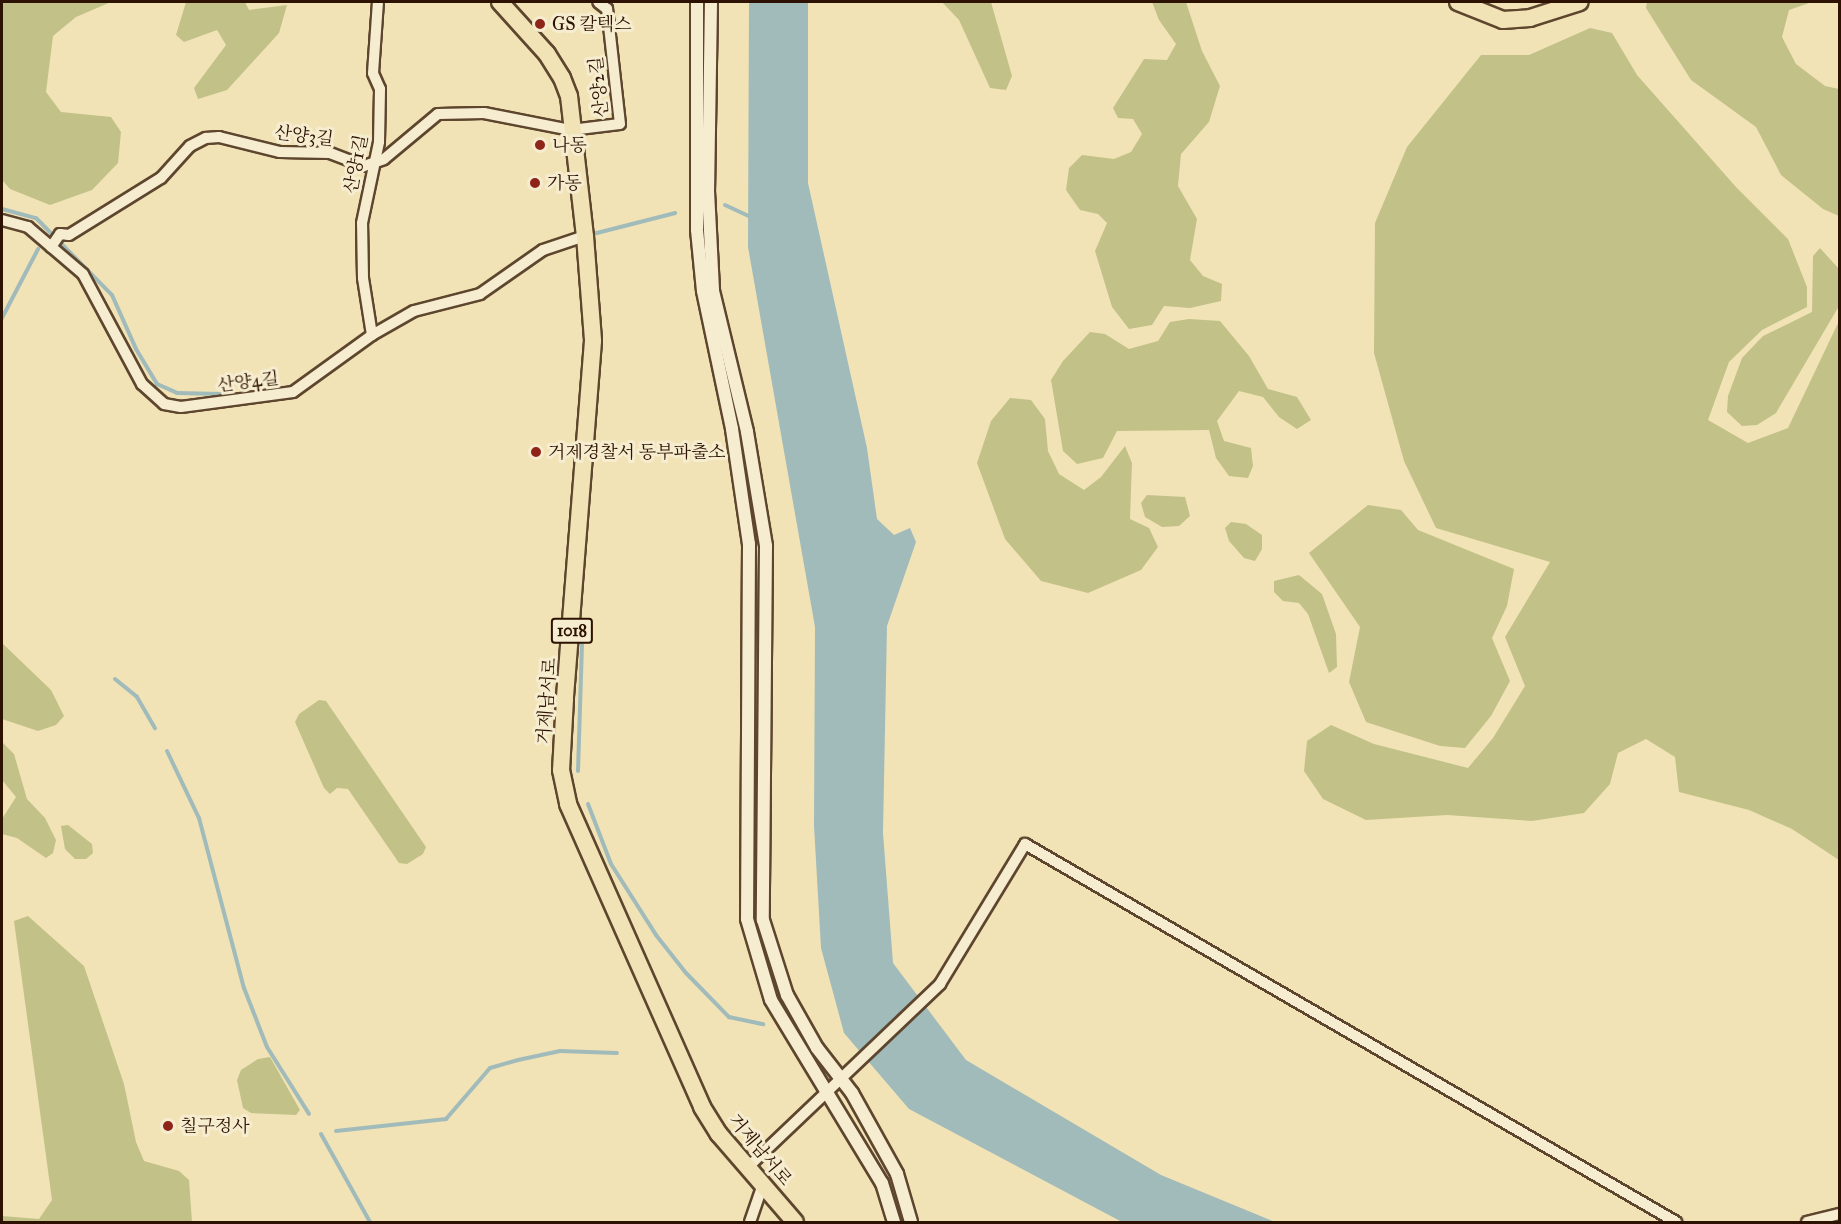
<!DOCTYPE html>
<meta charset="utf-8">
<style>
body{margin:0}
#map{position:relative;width:1841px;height:1224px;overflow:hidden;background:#f1e3b6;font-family:"IM FELL Great Primer","Noto Serif KR",serif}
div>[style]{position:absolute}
.green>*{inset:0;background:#c2c188}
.water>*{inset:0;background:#a1bbba}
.stream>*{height:4px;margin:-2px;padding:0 2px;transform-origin:2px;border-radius:2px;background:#a1bbba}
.roads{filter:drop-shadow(2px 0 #5e462e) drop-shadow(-2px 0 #5e462e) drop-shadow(0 2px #5e462e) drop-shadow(0 -2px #5e462e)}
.minor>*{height:10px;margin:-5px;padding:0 5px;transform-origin:5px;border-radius:5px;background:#f6edd0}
.tertiary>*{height:12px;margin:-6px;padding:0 6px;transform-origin:6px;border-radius:6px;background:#f6edd0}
.primary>*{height:16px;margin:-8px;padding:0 8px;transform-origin:8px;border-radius:8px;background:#f1e3b6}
.dots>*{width:16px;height:16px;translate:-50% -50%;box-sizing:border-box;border:3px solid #f6edd0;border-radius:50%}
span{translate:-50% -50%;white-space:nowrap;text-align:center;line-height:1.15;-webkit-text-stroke:6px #f6edd0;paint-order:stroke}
.shield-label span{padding:2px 4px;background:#f6edd0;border:2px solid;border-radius:4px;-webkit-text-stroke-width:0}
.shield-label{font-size:16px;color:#2d1201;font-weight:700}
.poi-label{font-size:18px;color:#2d1201}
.left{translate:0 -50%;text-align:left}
.street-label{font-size:18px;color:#2d1201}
.frame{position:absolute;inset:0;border:3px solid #2d1201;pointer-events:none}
</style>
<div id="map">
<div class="green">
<i style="clip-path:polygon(2px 2px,111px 2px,76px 17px,53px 36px,46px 92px,61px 112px,111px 117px,121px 132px,118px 163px,92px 190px,50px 205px,10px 189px,2px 180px)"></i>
<i style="clip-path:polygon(186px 2px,245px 2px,249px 10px,287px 5px,279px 33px,227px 90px,198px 99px,194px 88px,226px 45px,217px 30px,184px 42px,176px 35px)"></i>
<i style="clip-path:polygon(942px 2px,991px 2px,1012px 76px,1006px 90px,990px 88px,959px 20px)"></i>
<i style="clip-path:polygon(1152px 2px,1186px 2px,1202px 51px,1220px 86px,1209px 122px,1181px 154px,1178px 186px,1197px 219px,1190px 260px,1203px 276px,1222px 284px,1221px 301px,1190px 308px,1164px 306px,1152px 325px,1129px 329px,1112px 307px,1095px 251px,1107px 223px,1098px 214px,1080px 210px,1066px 190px,1069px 168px,1082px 155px,1114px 159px,1131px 152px,1142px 134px,1133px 119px,1118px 118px,1113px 108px,1144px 59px,1167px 60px,1176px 44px,1159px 20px)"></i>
<i style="clip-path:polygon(1647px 2px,1812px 2px,1789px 10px,1782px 37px,1796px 64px,1825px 86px,1839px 89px,1839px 216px,1823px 209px,1781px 175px,1756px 127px,1691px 80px,1646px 8px)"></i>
<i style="clip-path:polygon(1590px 28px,1612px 33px,1637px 75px,1736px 187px,1788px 239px,1807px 287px,1807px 307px,1762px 330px,1729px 362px,1708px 420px,1748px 443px,1788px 428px,1839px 321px,1839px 860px,1792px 829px,1749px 810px,1679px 792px,1675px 757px,1646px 739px,1618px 753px,1610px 784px,1584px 813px,1532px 821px,1447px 815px,1366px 820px,1323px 799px,1304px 771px,1307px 741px,1331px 725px,1374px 744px,1468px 768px,1493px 738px,1525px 686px,1505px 637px,1550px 562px,1436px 528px,1404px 461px,1374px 353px,1375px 223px,1407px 147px,1481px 55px,1529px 55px)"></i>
<i style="clip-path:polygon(1820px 248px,1839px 269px,1839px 306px,1776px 413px,1757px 425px,1742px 426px,1727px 412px,1728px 396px,1742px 358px,1763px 336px,1812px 312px,1813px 256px)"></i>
<i style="clip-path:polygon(1189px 319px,1220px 321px,1249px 356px,1268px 389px,1297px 397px,1311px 420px,1297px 429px,1279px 417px,1263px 397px,1239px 391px,1217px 421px,1224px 441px,1251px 448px,1253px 466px,1248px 478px,1229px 476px,1216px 458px,1209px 430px,1117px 431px,1103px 458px,1077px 464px,1063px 451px,1051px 380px,1063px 361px,1090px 332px,1105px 334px,1129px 349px,1158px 341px,1170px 322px)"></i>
<i style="clip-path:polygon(1010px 398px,1031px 400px,1045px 419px,1048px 451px,1059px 474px,1084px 490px,1101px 477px,1125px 446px,1132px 463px,1130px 519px,1149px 528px,1158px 547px,1141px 570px,1088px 593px,1041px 581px,1005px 539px,977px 463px,991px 421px)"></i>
<i style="clip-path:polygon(1147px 495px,1185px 497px,1190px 516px,1179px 526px,1162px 527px,1145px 517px,1141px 503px)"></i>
<i style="clip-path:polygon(1368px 505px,1401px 510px,1418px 530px,1514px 569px,1507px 606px,1492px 638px,1510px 681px,1491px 716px,1465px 748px,1440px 746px,1366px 722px,1349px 682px,1360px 627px,1309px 553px)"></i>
<i style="clip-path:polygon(1231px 522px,1246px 524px,1262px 535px,1262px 549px,1255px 561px,1244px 558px,1229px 541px,1225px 528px)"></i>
<i style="clip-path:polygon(1299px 575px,1322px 594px,1336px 634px,1337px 667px,1329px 673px,1308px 614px,1299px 603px,1283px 601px,1274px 592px,1274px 581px)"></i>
<i style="clip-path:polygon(2px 643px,51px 690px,64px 716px,56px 725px,38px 731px,2px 719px)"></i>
<i style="clip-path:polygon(319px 700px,326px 701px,426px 847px,423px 854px,407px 864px,399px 863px,348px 789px,337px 788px,330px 794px,324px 788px,295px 722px,299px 714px)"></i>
<i style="clip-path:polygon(2px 742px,14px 754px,27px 799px,45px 818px,56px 840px,53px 853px,46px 858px,17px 838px,2px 834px,2px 819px,16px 797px,2px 780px)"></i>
<i style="clip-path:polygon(68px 825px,92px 844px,93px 853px,86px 859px,75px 859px,65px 849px,61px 826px)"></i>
<i style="clip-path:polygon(28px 916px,84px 966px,124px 1084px,136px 1142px,144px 1161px,179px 1171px,189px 1180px,192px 1222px,2px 1222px,2px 1216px,39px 1219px,52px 1200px,14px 921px)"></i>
<i style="clip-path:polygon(270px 1057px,300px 1110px,296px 1115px,251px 1113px,243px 1108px,237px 1080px,241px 1070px,258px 1059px)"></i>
</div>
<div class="water">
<i style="clip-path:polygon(749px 2px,808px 2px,808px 183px,867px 448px,877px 519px,894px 535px,910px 528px,916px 542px,887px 626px,883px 833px,893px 963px,966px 1060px,1161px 1175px,1275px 1222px,1122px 1222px,909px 1109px,844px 1033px,821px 948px,814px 826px,815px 627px,748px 247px)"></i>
</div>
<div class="stream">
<i style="left:725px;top:205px;width:29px;rotate:25deg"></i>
<i style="left:2px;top:209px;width:35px;rotate:15deg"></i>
<i style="left:36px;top:218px;width:108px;rotate:45.4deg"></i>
<i style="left:112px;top:295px;width:59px;rotate:66deg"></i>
<i style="left:136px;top:349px;width:41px;rotate:59deg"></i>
<i style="left:157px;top:384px;width:22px;rotate:24deg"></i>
<i style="left:177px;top:393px;width:44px;rotate:1.3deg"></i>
<i style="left:589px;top:235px;width:89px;rotate:-14.3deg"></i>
<i style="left:2px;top:318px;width:78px;rotate:-62.4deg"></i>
<i style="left:115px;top:679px;width:28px;rotate:39deg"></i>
<i style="left:137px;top:697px;width:36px;rotate:60deg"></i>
<i style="left:167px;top:751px;width:74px;rotate:64.5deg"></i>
<i style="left:199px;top:818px;width:176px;rotate:75.2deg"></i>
<i style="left:244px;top:988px;width:63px;rotate:68.7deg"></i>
<i style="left:267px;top:1047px;width:79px;rotate:57.9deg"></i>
<i style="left:578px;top:771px;width:129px;rotate:-88.2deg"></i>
<i style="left:588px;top:804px;width:64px;rotate:69deg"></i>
<i style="left:611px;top:864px;width:84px;rotate:57.6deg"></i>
<i style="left:656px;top:935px;width:48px;rotate:51.7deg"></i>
<i style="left:686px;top:973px;width:62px;rotate:45.7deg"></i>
<i style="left:729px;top:1017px;width:35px;rotate:12deg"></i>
<i style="left:336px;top:1131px;width:111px;rotate:-6.2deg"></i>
<i style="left:446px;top:1119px;width:67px;rotate:-49.2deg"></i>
<i style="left:490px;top:1068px;width:29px;rotate:-16deg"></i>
<i style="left:518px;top:1060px;width:43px;rotate:-12.1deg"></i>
<i style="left:560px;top:1051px;width:57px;rotate:2deg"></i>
<i style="left:321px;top:1134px;width:101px;rotate:60.9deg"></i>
</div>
<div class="roads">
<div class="minor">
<i style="left:2px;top:220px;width:27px;rotate:15deg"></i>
<i style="left:28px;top:227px;width:72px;rotate:40.5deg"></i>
<i style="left:83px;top:274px;width:125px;rotate:61.8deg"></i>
<i style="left:142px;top:384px;width:30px;rotate:42deg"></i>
<i style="left:164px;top:404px;width:17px;rotate:10deg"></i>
<i style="left:181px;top:407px;width:113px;rotate:-7.6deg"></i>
<i style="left:293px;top:392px;width:97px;rotate:-35.8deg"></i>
<i style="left:372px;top:335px;width:48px;rotate:-29.7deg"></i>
<i style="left:414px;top:311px;width:68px;rotate:-14.4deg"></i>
<i style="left:480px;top:294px;width:77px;rotate:-34.9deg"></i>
<i style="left:543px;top:250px;width:44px;rotate:-18.4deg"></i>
<i style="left:51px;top:247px;width:16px;rotate:-55deg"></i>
<i style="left:60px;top:234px;width:9px;rotate:6deg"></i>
<i style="left:69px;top:235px;width:108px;rotate:-31.8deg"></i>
<i style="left:161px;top:178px;width:43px;rotate:-47.8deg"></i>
<i style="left:190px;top:146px;width:18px;rotate:-27deg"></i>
<i style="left:206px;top:138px;width:13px;rotate:-4deg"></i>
<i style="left:219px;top:137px;width:63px;rotate:13.8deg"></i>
<i style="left:280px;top:152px;width:50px;rotate:1.1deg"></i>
<i style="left:330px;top:153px;width:36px;rotate:21deg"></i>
<i style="left:364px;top:166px;width:21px;rotate:-19deg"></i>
<i style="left:384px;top:159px;width:70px;rotate:-39.8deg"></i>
<i style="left:438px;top:114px;width:46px;rotate:-1.2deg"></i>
<i style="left:484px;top:113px;width:89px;rotate:11.1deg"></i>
<i style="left:571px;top:130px;width:49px;rotate:-7deg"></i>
<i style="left:620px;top:124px;width:116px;rotate:-96.4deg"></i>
<i style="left:607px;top:9px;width:11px;rotate:-142deg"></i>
<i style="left:372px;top:335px;width:58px;rotate:-99deg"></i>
<i style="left:363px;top:278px;width:55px;rotate:-91deg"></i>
<i style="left:362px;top:223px;width:83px;rotate:-78.1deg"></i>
<i style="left:379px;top:142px;width:53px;rotate:-88.9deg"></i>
<i style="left:380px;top:89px;width:17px;rotate:-114deg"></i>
<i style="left:373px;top:73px;width:71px;rotate:-86deg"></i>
<i style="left:747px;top:1168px;width:267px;rotate:-43.6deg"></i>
<i style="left:940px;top:984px;width:164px;rotate:-58.7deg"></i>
<i style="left:1025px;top:844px;width:753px;rotate:30.14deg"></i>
<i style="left:750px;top:1222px;width:39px;rotate:-71deg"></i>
<i style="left:1807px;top:1222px;width:34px;rotate:-14deg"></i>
</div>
<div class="tertiary">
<i style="left:697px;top:2px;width:228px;rotate:90deg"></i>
<i style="left:697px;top:230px;width:61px;rotate:84.4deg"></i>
<i style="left:703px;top:291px;width:141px;rotate:78.1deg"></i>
<i style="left:732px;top:429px;width:116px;rotate:81.6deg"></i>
<i style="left:749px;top:544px;width:375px;rotate:90.3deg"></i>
<i style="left:747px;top:919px;width:84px;rotate:73.5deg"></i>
<i style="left:771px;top:1000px;width:214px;rotate:58.8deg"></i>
<i style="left:882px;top:1183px;width:41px;rotate:72.9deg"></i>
<i style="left:711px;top:2px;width:189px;rotate:90.9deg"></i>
<i style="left:708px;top:191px;width:100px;rotate:87.1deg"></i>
<i style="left:713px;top:291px;width:145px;rotate:76.4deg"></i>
<i style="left:747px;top:432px;width:116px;rotate:80.5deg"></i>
<i style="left:766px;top:546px;width:374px;rotate:90.5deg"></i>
<i style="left:763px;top:920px;width:79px;rotate:72.3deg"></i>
<i style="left:787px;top:995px;width:61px;rotate:60.5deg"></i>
<i style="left:817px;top:1048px;width:57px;rotate:52.1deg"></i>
<i style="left:852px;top:1093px;width:93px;rotate:60.9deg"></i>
<i style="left:897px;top:1174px;width:50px;rotate:73.7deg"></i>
</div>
<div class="primary">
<i style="left:500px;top:2px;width:70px;rotate:47.9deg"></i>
<i style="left:547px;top:54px;width:28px;rotate:58deg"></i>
<i style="left:562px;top:78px;width:19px;rotate:69deg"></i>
<i style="left:569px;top:96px;width:141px;rotate:83.5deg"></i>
<i style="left:585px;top:236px;width:105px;rotate:85.6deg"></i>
<i style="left:593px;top:341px;width:359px;rotate:94.5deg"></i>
<i style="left:565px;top:699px;width:71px;rotate:93.2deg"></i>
<i style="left:561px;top:770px;width:35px;rotate:78deg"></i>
<i style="left:568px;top:804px;width:331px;rotate:66.1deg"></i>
<i style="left:702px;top:1107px;width:32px;rotate:58deg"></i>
<i style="left:719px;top:1134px;width:116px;rotate:49.2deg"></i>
<i style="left:1458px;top:2px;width:48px;rotate:21.8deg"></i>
<i style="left:1503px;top:20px;width:27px;rotate:-4deg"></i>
<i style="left:1530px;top:18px;width:52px;rotate:-17.7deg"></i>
</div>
</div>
<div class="dots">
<i style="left:540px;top:24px;background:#8f2418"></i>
<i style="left:540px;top:145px;background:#8f2418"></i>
<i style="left:535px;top:183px;background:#8f2418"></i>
<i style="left:536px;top:452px;background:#8f2418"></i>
<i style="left:168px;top:1126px;background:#8f2418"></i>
</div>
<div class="shield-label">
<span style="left:572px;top:631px">1018</span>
</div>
<div class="poi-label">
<span class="left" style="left:552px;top:24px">GS 칼텍스</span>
<span class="left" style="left:552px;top:145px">나동</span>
<span class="left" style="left:547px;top:183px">가동</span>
<span class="left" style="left:548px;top:452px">거제경찰서 동부파출소</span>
<span class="left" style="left:180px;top:1126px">칠구정사</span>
</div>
<div class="street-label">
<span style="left:599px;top:87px;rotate:-96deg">산양2길</span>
<span style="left:304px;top:136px;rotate:7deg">산양3길</span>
<span style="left:356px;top:164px;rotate:-79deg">산양1길</span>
<span style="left:248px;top:382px;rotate:-7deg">산양4길</span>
<span style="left:547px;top:701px;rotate:-86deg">거제남서로</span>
<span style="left:760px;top:1150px;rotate:50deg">거제남서로</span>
</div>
<div class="frame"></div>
</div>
